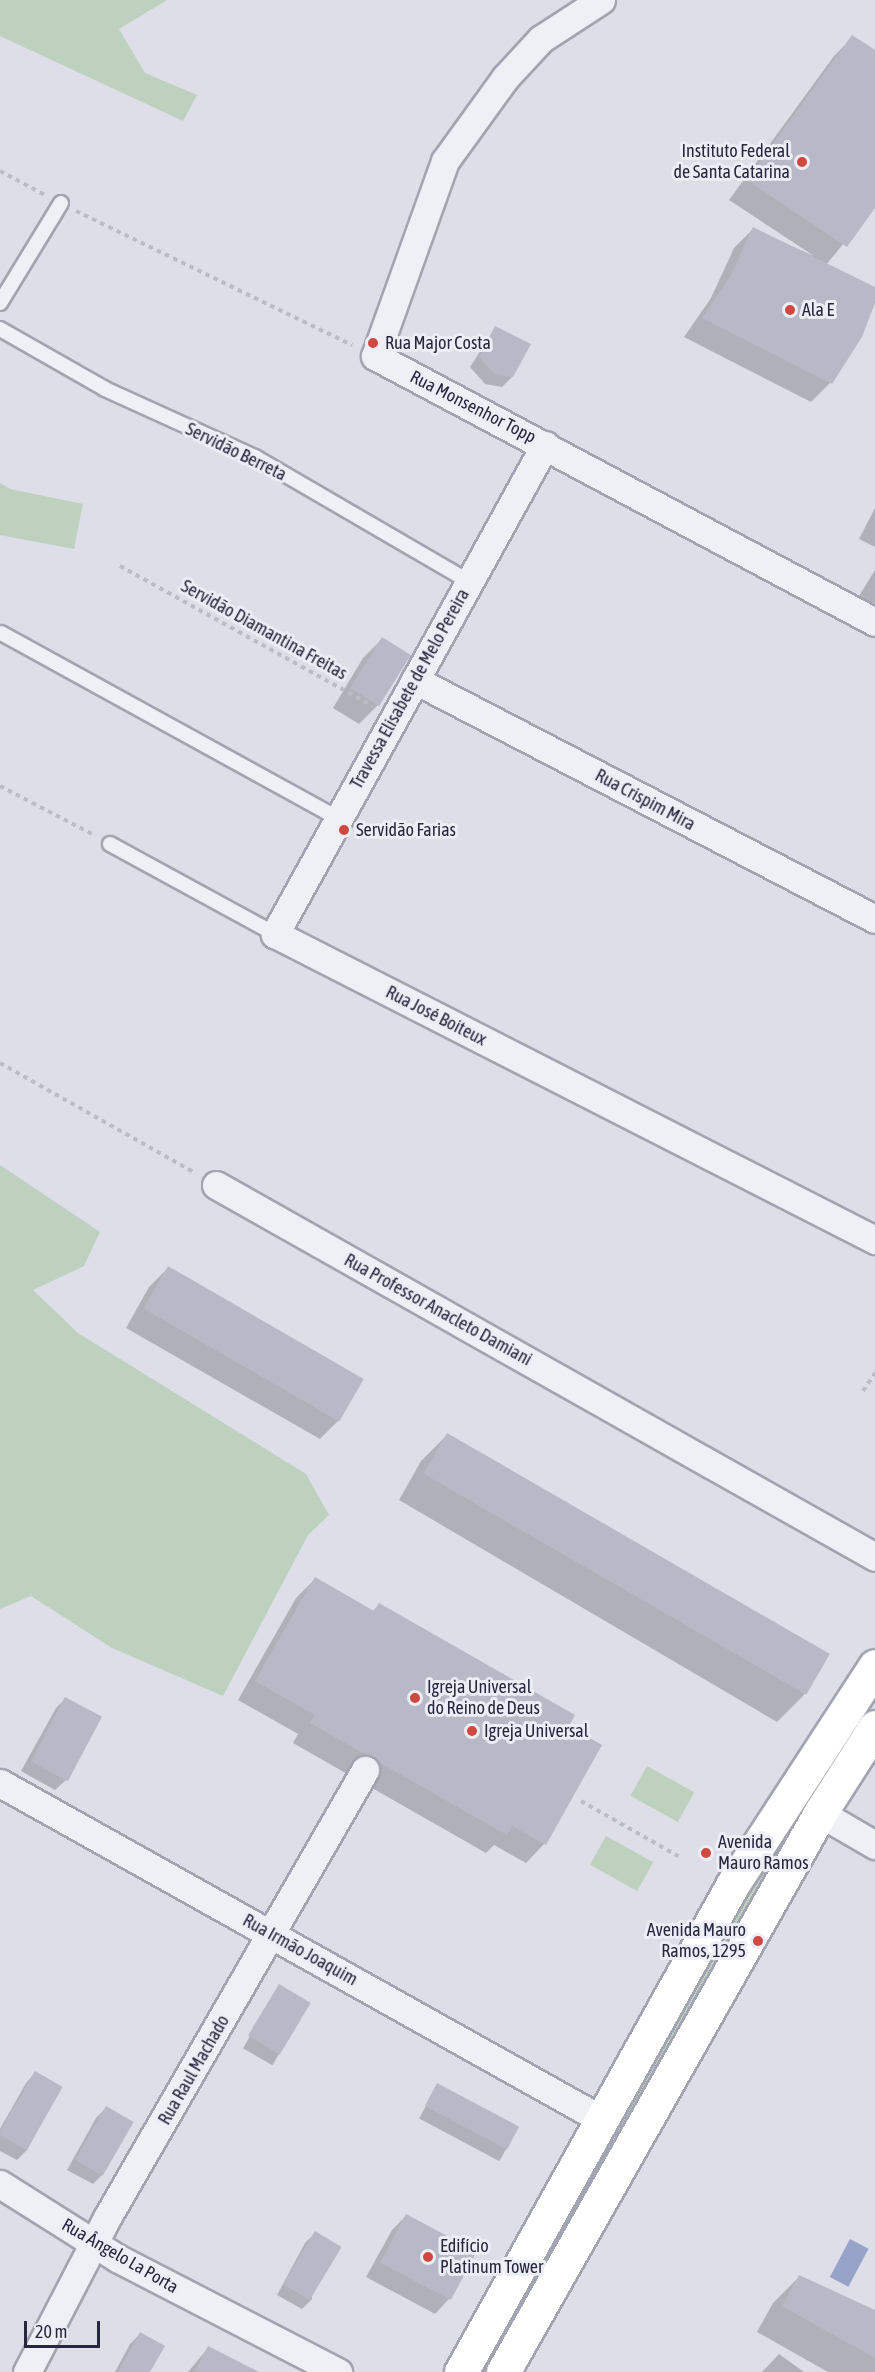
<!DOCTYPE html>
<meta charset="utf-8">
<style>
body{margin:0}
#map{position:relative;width:875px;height:2372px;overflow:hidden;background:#dddee7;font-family:"Asap Condensed",sans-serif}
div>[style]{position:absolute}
.green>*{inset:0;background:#bed1be;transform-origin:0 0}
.water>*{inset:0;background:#97a3c8;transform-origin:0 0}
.shadow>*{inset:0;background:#0003;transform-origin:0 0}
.building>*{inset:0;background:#b7b9c7;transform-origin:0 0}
.path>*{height:4px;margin-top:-2px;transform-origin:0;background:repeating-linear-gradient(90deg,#bbbcc5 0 4.5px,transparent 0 9px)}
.roads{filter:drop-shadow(2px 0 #a2a4b1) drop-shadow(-2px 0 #a2a4b1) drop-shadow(0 2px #a2a4b1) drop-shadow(0 -2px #a2a4b1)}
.lane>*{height:14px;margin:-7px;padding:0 7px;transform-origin:7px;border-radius:7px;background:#eff0f5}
.street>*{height:27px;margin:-13.5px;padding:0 13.5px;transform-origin:13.5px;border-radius:13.5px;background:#eff0f5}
.primary>*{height:33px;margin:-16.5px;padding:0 16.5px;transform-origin:16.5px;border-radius:16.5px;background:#fff}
.dots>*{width:16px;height:16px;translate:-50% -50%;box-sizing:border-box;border:3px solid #ecedf5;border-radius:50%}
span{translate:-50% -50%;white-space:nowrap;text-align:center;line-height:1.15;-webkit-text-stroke:6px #ecedf5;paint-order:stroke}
.poi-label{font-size:18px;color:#26293d}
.right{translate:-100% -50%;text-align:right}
.left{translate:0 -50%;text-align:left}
.street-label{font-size:18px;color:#26293d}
.scale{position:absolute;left:24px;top:2321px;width:76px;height:27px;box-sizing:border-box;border:3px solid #26293d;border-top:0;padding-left:8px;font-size:18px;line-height:21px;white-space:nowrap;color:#26293d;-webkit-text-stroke:4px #ecedf5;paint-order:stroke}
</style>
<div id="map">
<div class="green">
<i style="clip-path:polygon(0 0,167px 0,119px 29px,145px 73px,197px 95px,183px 121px,0 36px)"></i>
<i style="clip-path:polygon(0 483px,10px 489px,83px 504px,74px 549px,0 535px)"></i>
<i style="clip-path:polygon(0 1165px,100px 1232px,84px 1266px,33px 1290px,78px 1333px,306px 1474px,329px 1515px,308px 1535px,223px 1696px,112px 1648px,31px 1596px,0 1609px)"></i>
<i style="left:647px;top:1766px;width:54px;height:34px;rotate:29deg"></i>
<i style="clip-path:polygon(791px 1816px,798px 1820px,489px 2372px,475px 2372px,610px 2125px)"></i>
<i style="left:606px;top:1836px;width:54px;height:33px;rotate:29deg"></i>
</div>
<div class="water">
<i style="left:850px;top:2239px;width:21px;height:43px;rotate:28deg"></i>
</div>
<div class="shadow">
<i style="clip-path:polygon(853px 37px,875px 52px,875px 205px,826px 265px,875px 288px,875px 299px,830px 383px,811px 402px,684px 337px,711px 298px,734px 248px,753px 229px,814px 256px,729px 200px,834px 56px)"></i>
<i style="clip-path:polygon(496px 327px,512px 377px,502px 387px,485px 384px,470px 367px)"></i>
<i style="clip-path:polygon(875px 508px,875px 547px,859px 539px)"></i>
<i style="clip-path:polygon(875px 570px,875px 604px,859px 596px)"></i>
<i style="clip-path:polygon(382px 639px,378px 705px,359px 724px,333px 708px,363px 658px)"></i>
<i style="clip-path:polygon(168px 1268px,362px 1380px,339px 1420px,320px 1439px,126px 1328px,149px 1287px)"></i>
<i style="clip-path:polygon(447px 1435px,826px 1658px,803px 1696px,777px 1722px,399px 1500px,421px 1461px)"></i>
<i style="clip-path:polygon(315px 1579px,372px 1612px,379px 1605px,600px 1746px,544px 1844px,526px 1863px,494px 1845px,486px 1853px,293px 1743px,298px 1734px,238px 1700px,296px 1598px)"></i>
<i style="clip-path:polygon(65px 1699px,100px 1718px,65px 1781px,55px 1790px,21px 1771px,56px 1708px)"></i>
<i style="left:279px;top:1986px;width:34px;height:72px;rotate:30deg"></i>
<i style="clip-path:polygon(35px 2073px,61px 2088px,27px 2150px,17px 2160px,0 2151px,0 2129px,26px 2083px)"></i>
<i style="left:437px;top:2085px;width:91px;height:38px;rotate:28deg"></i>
<i style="clip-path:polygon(106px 2108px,103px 2174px,93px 2184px,67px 2170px,96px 2118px)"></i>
<i style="clip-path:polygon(406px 2216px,474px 2253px,449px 2299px,435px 2314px,366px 2277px,392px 2230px)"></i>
<i style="clip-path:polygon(315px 2233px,312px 2299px,302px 2309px,277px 2295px,305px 2243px)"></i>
<i style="clip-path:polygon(799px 2277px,875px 2312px,875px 2372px,828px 2372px,757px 2332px,773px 2303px)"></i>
<i style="clip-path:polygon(140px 2334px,148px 2372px,115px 2372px,130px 2344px)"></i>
<i style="clip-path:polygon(208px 2348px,255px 2372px,188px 2372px)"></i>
<i style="clip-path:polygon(779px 2354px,804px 2372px,762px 2372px)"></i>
</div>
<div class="building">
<i style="clip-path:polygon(852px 35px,875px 50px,875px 208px,847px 247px,747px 180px)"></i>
<i style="clip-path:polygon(753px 227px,875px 287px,875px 303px,862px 337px,832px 384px,702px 318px,730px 277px)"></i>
<i style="clip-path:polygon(495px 326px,531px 344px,513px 377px,495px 375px,479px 357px)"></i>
<i style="left:382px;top:637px;width:34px;height:60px;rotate:32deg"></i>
<i style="left:168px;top:1266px;width:226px;height:49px;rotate:30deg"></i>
<i style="left:447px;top:1433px;width:442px;height:47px;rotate:30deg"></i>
<i style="clip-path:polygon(315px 1577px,374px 1611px,379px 1603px,575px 1715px,569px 1726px,602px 1745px,546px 1845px,512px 1826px,507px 1835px,310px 1723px,315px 1715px,255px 1681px)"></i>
<i style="left:65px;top:1697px;width:42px;height:73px;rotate:28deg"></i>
<i style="left:279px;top:1984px;width:37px;height:60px;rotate:31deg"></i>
<i style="left:35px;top:2071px;width:32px;height:73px;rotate:30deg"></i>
<i style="left:437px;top:2083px;width:93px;height:26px;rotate:28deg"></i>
<i style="left:106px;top:2106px;width:32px;height:62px;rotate:30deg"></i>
<i style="left:406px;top:2214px;width:80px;height:55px;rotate:28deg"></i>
<i style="left:315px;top:2231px;width:31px;height:62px;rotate:31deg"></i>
<i style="clip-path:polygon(799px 2275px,875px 2310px,875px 2358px,782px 2306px)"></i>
<i style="clip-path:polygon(140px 2332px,165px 2346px,150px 2372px,118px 2372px)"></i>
<i style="clip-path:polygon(208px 2346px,259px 2372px,194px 2372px)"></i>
</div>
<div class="path">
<i style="left:0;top:171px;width:51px;rotate:28.1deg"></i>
<i style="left:76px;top:211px;width:307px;rotate:25.9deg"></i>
<i style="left:120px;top:566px;width:289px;rotate:29deg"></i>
<i style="left:0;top:786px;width:106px;rotate:27.5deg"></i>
<i style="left:0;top:1063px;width:224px;rotate:29.4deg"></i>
<i style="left:863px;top:1391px;width:22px;rotate:-56deg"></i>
<i style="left:581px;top:1801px;width:112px;rotate:29.6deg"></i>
</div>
<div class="roads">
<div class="lane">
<i style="left:0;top:303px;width:117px;rotate:-58.6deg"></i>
<i style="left:0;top:329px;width:121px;rotate:29.7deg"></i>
<i style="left:105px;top:389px;width:165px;rotate:24.4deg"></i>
<i style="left:255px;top:457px;width:249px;rotate:30.2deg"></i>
<i style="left:1px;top:633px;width:386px;rotate:28.8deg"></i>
<i style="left:110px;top:844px;width:188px;rotate:28.6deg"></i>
</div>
<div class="street">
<i style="left:601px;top:0;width:72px;rotate:147deg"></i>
<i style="left:541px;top:39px;width:53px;rotate:132.7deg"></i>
<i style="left:505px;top:78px;width:102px;rotate:125.9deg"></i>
<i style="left:445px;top:161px;width:207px;rotate:109.7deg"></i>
<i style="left:375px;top:356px;width:566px;rotate:28.01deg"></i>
<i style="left:545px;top:445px;width:559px;rotate:118.91deg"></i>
<i style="left:275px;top:934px;width:674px;rotate:27.02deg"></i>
<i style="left:415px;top:680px;width:518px;rotate:27.45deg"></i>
<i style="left:216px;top:1185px;width:757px;rotate:29.44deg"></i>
<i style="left:0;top:1783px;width:686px;rotate:29.22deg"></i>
<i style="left:820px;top:1813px;width:64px;rotate:30.2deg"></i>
<i style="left:0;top:2184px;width:138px;rotate:32.3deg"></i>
<i style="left:117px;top:2258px;width:249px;rotate:27.3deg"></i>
<i style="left:27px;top:2372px;width:176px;rotate:-62.6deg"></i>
<i style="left:108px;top:2216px;width:515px;rotate:-60.05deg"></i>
</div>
<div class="primary">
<i style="left:461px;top:2372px;width:559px;rotate:-60.87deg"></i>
<i style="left:733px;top:1884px;width:260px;rotate:-56.9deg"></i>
<i style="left:503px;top:2372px;width:643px;rotate:-60.44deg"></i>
<i style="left:820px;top:1813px;width:102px;rotate:-57.4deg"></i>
</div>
</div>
<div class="dots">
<i style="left:802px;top:162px;background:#ce4a3f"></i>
<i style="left:790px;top:310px;background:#ce4a3f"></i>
<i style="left:373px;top:343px;background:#ce4a3f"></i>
<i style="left:344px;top:830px;background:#ce4a3f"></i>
<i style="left:415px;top:1698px;background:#ce4a3f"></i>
<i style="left:472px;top:1731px;background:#ce4a3f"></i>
<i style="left:706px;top:1853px;background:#ce4a3f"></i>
<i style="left:758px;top:1941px;background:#ce4a3f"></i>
<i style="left:428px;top:2257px;background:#ce4a3f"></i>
</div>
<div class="poi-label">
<span class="right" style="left:790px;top:162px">Instituto Federal<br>de Santa Catarina</span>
<span class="left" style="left:802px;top:310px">Ala E</span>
<span class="left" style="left:385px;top:343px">Rua Major Costa</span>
<span class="left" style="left:356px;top:830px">Servidão Farias</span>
<span class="left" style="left:427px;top:1698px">Igreja Universal<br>do Reino de Deus</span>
<span class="left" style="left:484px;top:1731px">Igreja Universal</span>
<span class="left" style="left:718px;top:1853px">Avenida<br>Mauro Ramos</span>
<span class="right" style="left:746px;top:1941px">Avenida Mauro<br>Ramos, 1295</span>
<span class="left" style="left:440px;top:2257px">Edifício<br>Platinum Tower</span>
</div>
<div class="street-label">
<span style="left:473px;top:407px;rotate:27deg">Rua Monsenhor Topp</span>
<span style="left:236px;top:452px;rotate:26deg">Servidão Berreta</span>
<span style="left:264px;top:630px;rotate:29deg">Servidão Diamantina Freitas</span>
<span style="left:410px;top:689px;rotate:-61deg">Travessa Elisabete de Melo Pereira</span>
<span style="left:645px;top:800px;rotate:28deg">Rua Crispim Mira</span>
<span style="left:436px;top:1016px;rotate:27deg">Rua José Boiteux</span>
<span style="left:438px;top:1310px;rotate:29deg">Rua Professor Anacleto Damiani</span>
<span style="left:300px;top:1950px;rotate:29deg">Rua Irmão Joaquim</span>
<span style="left:194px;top:2070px;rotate:-60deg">Rua Raul Machado</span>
<span style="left:120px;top:2256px;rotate:30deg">Rua Ângelo La Porta</span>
</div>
<div class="scale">20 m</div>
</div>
